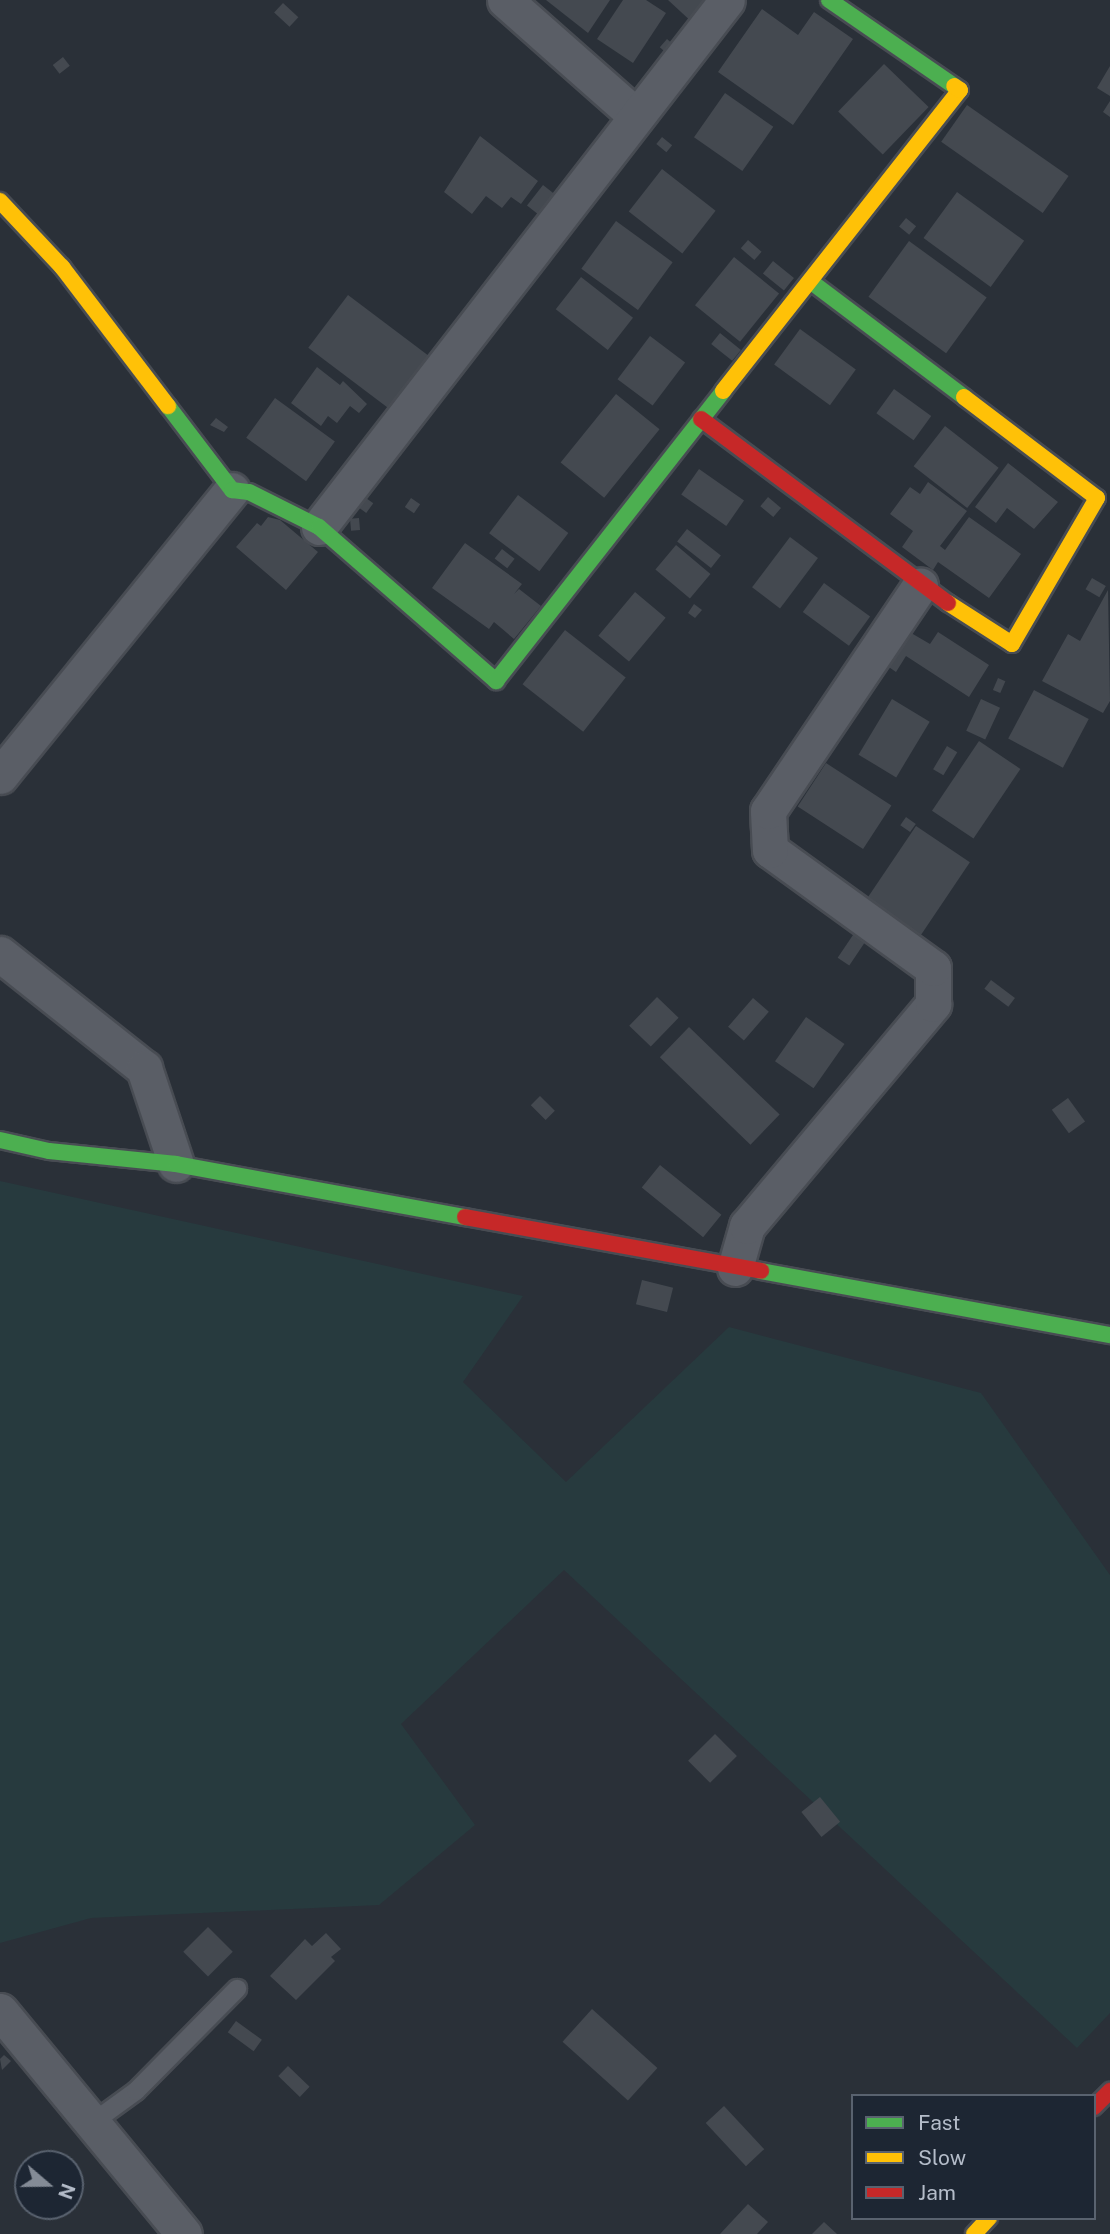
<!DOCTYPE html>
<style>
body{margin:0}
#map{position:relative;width:1110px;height:2234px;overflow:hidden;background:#2a3038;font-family:"Public Sans",sans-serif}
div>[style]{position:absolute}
.green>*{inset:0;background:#273a3e}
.building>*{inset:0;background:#444950;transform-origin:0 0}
.roads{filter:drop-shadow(2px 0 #484c53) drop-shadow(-2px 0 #484c53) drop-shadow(0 2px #484c53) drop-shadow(0 -2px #484c53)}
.lane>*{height:18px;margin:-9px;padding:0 9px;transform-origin:9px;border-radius:9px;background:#5a5e66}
.street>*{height:35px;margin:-17.5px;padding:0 17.5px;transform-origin:17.5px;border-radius:17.5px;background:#5a5e66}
.fast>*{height:16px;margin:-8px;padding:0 8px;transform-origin:8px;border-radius:8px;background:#4caf50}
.slow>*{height:16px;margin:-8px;padding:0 8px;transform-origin:8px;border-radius:8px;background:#ffc107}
.jam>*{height:16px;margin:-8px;padding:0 8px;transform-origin:8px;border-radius:8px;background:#c62828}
span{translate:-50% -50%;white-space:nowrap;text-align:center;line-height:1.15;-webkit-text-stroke:6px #1d2633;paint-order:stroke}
.legend{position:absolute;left:851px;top:2094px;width:245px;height:126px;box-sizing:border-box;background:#1d2633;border:2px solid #59626f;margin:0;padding:9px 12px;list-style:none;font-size:21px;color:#b4bcc9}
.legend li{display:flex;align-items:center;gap:14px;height:35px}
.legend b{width:35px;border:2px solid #59626f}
.north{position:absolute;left:14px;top:2150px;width:70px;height:70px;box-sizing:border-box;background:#1d2633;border:2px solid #59626f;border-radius:50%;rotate:110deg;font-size:19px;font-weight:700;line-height:28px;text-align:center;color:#b4bcc9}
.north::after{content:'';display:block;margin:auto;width:24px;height:32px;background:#848b96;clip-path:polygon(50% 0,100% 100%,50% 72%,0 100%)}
</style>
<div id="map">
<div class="green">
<i style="clip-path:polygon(0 1181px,523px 1296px,463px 1382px,566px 1482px,729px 1327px,981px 1393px,1110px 1575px,1110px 2013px,1077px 2048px,564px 1570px,401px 1724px,475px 1825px,379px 1905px,91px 1918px,0 1943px)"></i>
</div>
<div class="building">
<i style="clip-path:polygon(546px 0,610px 0,588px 33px)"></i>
<i style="clip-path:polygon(623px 0,646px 0,666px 13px,633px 63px,597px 39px)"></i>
<i style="clip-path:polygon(668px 0,714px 0,694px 24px)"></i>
<i style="left:283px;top:3px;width:21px;height:13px;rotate:43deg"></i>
<i style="clip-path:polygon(762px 9px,798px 35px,814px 12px,853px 39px,793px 125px,718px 72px)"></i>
<i style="left:667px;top:39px;width:11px;height:11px;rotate:41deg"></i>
<i style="left:63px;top:57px;width:11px;height:13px;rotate:52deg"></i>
<i style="left:884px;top:64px;width:62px;height:66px;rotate:44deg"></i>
<i style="clip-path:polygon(1110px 66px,1110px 96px,1097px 88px)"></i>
<i style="left:725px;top:93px;width:59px;height:54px;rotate:35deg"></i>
<i style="clip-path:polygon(1110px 101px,1110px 117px,1103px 112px)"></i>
<i style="left:967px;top:105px;width:124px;height:45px;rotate:35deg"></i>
<i style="clip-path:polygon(480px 136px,538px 181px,521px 204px,511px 197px,502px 208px,486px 196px,472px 214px,444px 192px)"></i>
<i style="left:662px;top:137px;width:13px;height:9px;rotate:39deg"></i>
<i style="left:662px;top:169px;width:68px;height:54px;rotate:38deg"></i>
<i style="left:543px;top:185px;width:23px;height:26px;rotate:38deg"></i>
<i style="left:957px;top:192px;width:83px;height:57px;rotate:36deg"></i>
<i style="left:906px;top:218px;width:13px;height:11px;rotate:39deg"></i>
<i style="left:616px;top:221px;width:70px;height:59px;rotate:36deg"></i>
<i style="left:748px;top:240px;width:18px;height:11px;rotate:41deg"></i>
<i style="left:909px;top:241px;width:96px;height:69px;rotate:36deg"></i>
<i style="left:734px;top:257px;width:58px;height:62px;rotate:39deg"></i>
<i style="left:773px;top:261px;width:27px;height:16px;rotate:39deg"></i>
<i style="left:581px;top:277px;width:66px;height:41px;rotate:38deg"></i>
<i style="left:348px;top:295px;width:103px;height:66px;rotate:37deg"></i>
<i style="left:800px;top:329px;width:69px;height:44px;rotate:36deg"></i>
<i style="left:720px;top:333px;width:27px;height:14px;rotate:39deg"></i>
<i style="left:650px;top:336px;width:44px;height:54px;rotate:37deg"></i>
<i style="clip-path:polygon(317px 367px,340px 385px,343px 381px,367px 404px,359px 413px,350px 406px,337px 423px,328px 416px,321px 426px,291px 403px)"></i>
<i style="left:894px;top:389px;width:46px;height:30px;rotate:36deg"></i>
<i style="left:616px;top:394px;width:56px;height:88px;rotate:39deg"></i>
<i style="left:275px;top:398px;width:74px;height:49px;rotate:36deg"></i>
<i style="clip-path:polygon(216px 418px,228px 427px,224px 432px,210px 425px)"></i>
<i style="left:945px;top:426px;width:68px;height:51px;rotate:38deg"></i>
<i style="clip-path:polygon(1008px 463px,1058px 502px,1034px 529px,1007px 508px,996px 523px,975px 507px)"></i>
<i style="left:699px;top:469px;width:55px;height:31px;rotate:35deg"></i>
<i style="clip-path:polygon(928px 482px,967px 511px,940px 546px,945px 550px,969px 517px,1021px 554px,989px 598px,938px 562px,933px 570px,902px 547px,913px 531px,890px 514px,910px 487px,920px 494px)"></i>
<i style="left:518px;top:495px;width:63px;height:48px;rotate:37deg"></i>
<i style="left:768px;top:497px;width:17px;height:12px;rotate:40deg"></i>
<i style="left:366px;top:498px;width:9px;height:12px;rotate:36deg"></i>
<i style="left:411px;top:498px;width:11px;height:11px;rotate:34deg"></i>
<i style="clip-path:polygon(268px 517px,280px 520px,318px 552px,286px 590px,236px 547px,257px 523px,261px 526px)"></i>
<i style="left:359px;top:518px;width:12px;height:9px;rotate:85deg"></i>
<i style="left:687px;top:529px;width:43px;height:16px;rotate:38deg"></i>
<i style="left:790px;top:537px;width:35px;height:63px;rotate:37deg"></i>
<i style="clip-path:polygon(465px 543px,522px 584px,514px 594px,519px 589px,541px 606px,514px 639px,494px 622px,489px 629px,432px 588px)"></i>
<i style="left:676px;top:545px;width:45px;height:32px;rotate:40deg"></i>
<i style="left:502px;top:549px;width:16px;height:12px;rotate:38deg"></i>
<i style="left:1092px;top:578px;width:16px;height:13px;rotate:30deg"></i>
<i style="left:824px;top:583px;width:57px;height:36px;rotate:36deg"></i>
<i style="clip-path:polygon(1108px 590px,1110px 701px,1103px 713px,1042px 681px,1068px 634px,1080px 641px)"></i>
<i style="left:635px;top:592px;width:40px;height:57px;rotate:40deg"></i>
<i style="clip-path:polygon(694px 604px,702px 610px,695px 618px,688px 613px)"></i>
<i style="left:565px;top:630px;width:77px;height:69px;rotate:38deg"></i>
<i style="clip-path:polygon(906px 630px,930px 644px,938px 632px,989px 665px,969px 697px,906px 656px,896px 672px,883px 663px)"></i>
<i style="left:998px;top:678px;width:8px;height:13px;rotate:23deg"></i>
<i style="left:1034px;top:690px;width:62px;height:55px;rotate:28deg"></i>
<i style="left:892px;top:699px;width:44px;height:65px;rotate:31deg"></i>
<i style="left:981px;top:699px;width:21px;height:35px;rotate:25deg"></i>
<i style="left:979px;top:741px;width:50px;height:84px;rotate:34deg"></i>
<i style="left:947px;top:746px;width:12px;height:27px;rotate:31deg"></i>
<i style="left:826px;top:763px;width:78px;height:52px;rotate:33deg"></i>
<i style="left:906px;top:817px;width:12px;height:10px;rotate:35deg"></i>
<i style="left:916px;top:826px;width:65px;height:90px;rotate:34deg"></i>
<i style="left:855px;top:932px;width:14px;height:31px;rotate:34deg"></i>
<i style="left:991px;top:980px;width:30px;height:11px;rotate:37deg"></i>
<i style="left:657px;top:997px;width:30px;height:40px;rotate:44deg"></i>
<i style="left:753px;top:998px;width:21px;height:38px;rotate:41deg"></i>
<i style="left:806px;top:1017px;width:47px;height:54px;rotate:35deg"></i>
<i style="left:689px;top:1027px;width:126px;height:42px;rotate:44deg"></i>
<i style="left:540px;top:1096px;width:21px;height:13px;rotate:45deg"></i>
<i style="left:1068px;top:1098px;width:29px;height:20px;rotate:54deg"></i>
<i style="left:660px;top:1165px;width:79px;height:29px;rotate:39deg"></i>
<i style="left:642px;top:1280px;width:32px;height:25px;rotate:14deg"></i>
<i style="left:715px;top:1734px;width:31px;height:38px;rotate:45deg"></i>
<i style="left:820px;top:1797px;width:32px;height:24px;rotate:51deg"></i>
<i style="left:208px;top:1927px;width:35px;height:35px;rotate:45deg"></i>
<i style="clip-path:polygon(326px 1933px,341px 1949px,331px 1957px,335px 1961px,296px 2000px,270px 1976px,305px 1939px,312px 1946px)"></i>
<i style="left:592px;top:2009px;width:88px;height:44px;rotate:42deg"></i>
<i style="left:236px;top:2021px;width:32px;height:14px;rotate:36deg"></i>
<i style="clip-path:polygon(4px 2055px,11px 2061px,2px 2070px,0 2059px)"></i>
<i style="left:288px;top:2066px;width:30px;height:14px;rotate:44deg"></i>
<i style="left:724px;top:2106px;width:59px;height:25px;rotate:47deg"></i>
<i style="clip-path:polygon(748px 2204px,768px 2222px,757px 2234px,720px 2234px)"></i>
<i style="clip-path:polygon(824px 2222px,837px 2234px,812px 2234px)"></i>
</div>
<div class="roads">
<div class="lane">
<i style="left:92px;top:2123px;width:54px;rotate:-36deg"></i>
<i style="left:136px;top:2091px;width:144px;rotate:-45.3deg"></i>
</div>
<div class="street">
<i style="left:505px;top:0;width:175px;rotate:41.5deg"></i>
<i style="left:319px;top:527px;width:666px;rotate:-52.25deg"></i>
<i style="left:0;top:776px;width:368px;rotate:-51deg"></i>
<i style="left:0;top:954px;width:184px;rotate:38.4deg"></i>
<i style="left:144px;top:1068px;width:101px;rotate:71.6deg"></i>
<i style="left:735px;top:1268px;width:44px;rotate:-74.1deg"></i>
<i style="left:747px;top:1226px;width:290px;rotate:-50deg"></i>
<i style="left:933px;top:1004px;width:36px;rotate:-90deg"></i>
<i style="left:933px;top:968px;width:201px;rotate:-144.1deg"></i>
<i style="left:770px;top:850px;width:39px;rotate:-93deg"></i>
<i style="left:768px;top:811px;width:272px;rotate:-56deg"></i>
<i style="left:0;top:2011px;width:289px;rotate:50.5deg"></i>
</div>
<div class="fast">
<i style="left:829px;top:0;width:152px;rotate:34.5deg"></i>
<i style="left:810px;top:281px;width:193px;rotate:37deg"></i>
<i style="left:168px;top:406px;width:106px;rotate:52.7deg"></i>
<i style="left:232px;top:490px;width:17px;rotate:7deg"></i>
<i style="left:249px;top:492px;width:78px;rotate:26.6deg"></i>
<i style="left:319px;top:527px;width:235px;rotate:41deg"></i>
<i style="left:496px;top:681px;width:368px;rotate:-51.9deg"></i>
<i style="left:0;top:1140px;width:50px;rotate:12.7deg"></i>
<i style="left:49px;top:1151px;width:128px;rotate:5.8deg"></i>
<i style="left:176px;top:1164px;width:294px;rotate:10.4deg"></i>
<i style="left:761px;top:1271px;width:355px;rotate:10.4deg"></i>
</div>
<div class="slow">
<i style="left:0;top:201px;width:91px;rotate:46.8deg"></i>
<i style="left:62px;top:267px;width:175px;rotate:52.7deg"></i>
<i style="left:723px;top:391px;width:383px;rotate:-51.8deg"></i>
<i style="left:960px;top:90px;width:7px;rotate:-146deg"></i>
<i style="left:948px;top:603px;width:76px;rotate:32.6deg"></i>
<i style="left:1012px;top:644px;width:169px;rotate:-59.8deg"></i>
<i style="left:1097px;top:498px;width:167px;rotate:-142.8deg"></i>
<i style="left:974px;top:2234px;width:22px;rotate:-47deg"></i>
</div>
<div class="jam">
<i style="left:701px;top:419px;width:308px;rotate:36.7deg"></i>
<i style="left:465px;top:1217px;width:301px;rotate:10.3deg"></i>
<i style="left:1094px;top:2107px;width:23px;rotate:-45deg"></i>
</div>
</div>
<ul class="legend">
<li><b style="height:9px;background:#4caf50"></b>Fast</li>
<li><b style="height:9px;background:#ffc107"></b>Slow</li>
<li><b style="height:9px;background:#c62828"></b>Jam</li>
</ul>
<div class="north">N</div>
</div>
